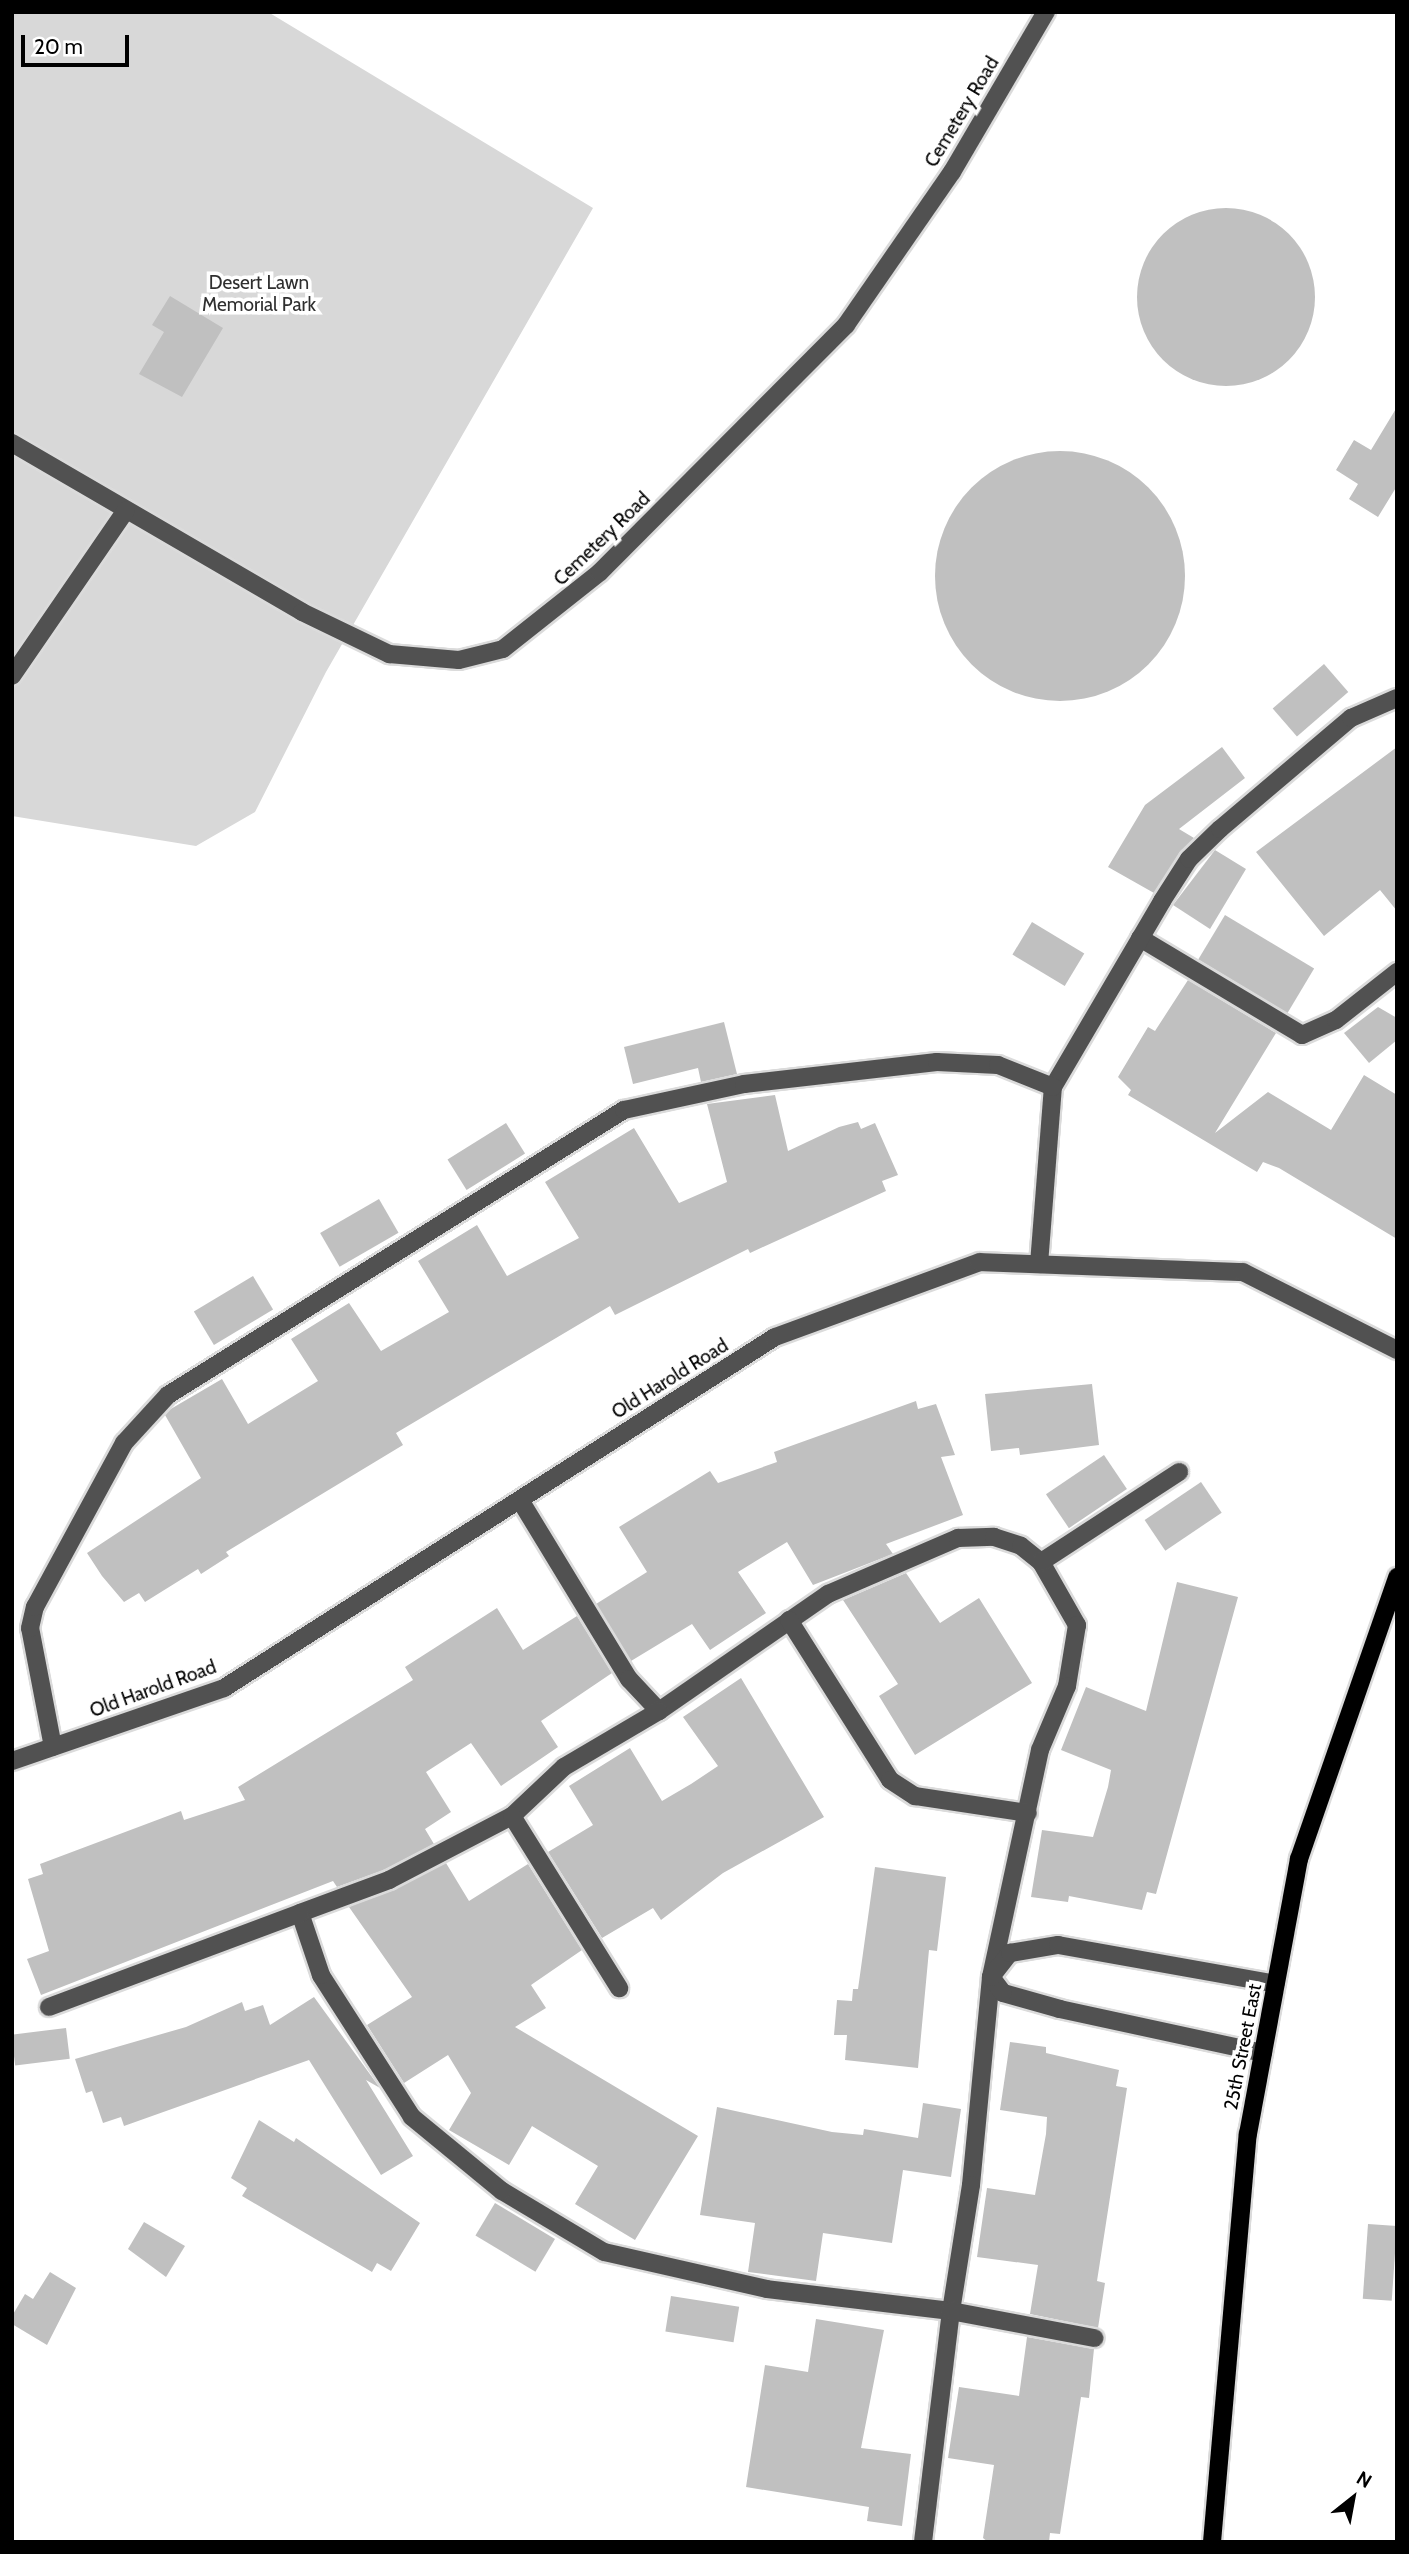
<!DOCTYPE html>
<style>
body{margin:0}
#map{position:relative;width:1409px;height:2554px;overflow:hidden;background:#fff;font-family:Cabin,sans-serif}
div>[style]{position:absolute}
.green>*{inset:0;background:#d8d8d8}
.building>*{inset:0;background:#c0c0c0;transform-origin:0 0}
.round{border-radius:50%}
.roads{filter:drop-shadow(2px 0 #dbdbdb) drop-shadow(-2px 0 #dbdbdb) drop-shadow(0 2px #dbdbdb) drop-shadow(0 -2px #dbdbdb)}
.minor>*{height:18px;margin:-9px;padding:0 9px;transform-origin:9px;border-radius:9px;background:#515151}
.major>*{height:18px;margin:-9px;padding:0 9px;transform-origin:9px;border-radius:9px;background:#000}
span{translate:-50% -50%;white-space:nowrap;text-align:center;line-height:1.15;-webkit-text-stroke:7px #fff;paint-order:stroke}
.street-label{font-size:19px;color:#000}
.park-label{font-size:19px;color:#2f2f2f}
.frame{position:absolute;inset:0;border:14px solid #000;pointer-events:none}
.north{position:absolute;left:1318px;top:2463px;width:70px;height:70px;-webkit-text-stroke:5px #fff;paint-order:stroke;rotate:31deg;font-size:19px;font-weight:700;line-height:28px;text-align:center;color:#000}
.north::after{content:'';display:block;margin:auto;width:24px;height:32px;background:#000;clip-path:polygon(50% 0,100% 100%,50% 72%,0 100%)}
.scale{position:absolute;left:21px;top:35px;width:108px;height:32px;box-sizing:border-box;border:4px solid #000;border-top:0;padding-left:9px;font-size:21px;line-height:24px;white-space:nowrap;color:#000;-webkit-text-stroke:5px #fff;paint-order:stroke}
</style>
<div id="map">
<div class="green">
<i style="clip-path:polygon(12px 12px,268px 12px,593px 208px,326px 672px,255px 812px,196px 846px,12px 816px)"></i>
</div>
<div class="building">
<i class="round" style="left:1137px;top:208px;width:178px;height:178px"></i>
<i style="clip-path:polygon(170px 296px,223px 328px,182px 397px,139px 374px,164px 332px,152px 325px)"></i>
<i style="clip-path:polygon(1397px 407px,1397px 486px,1378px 517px,1349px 499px,1358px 484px,1336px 470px,1354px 440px,1371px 450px)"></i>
<i class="round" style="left:935px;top:451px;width:250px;height:250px"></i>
<i style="left:1324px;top:664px;width:37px;height:68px;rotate:49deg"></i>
<i style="clip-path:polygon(1222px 747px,1245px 778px,1179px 829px,1194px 838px,1154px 893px,1108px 867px,1145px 805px)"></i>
<i style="clip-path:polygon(1397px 747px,1397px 911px,1380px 890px,1324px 936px,1256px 852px)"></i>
<i style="clip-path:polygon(1215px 850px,1246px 869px,1210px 929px,1173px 905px)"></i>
<i style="left:1225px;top:915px;width:104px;height:52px;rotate:31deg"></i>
<i style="left:1032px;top:922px;width:61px;height:38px;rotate:31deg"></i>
<i style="clip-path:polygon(1188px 980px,1276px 1033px,1215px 1133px,1268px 1092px,1331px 1130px,1364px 1075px,1397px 1095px,1397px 1239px,1279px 1168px,1263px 1162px,1257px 1172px,1128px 1095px,1131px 1090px,1118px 1077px,1148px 1027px,1155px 1031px)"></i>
<i style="clip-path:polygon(1378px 1007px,1397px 1018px,1397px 1040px,1369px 1063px,1344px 1033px)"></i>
<i style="clip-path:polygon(724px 1022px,737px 1074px,701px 1082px,698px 1068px,633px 1084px,624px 1047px)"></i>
<i style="clip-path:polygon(775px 1095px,788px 1151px,839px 1127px,858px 1122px,861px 1129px,875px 1123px,898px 1175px,882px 1181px,886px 1191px,750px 1253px,748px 1249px,615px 1315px,610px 1306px,396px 1433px,403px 1445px,226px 1552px,229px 1556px,201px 1574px,198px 1569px,145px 1602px,139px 1593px,124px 1602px,102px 1576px,87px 1553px,201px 1478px,165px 1415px,169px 1410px,222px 1379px,248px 1424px,318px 1381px,291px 1339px,349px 1303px,381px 1351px,449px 1312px,418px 1261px,477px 1225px,507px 1276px,579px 1238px,545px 1182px,634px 1128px,679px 1203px,727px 1182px,707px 1104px)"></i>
<i style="left:506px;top:1123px;width:36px;height:69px;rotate:58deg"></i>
<i style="left:379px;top:1199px;width:39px;height:68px;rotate:60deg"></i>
<i style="left:253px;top:1276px;width:39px;height:69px;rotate:59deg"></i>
<i style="clip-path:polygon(1092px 1384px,1099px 1445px,1020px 1455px,1019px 1448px,991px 1451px,985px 1394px)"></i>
<i style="clip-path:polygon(916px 1401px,918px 1409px,936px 1404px,955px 1455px,941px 1457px,963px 1515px,886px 1544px,893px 1554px,813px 1585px,787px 1542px,738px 1572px,766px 1613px,710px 1650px,692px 1624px,631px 1661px,596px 1604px,647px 1572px,619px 1527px,710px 1471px,718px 1483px,777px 1462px,774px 1452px)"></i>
<i style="left:1104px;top:1455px;width:41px;height:70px;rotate:56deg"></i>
<i style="left:1201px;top:1482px;width:37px;height:68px;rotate:56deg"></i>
<i style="clip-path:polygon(906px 1573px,940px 1623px,979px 1598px,1032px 1683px,915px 1755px,879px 1696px,898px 1684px,843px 1600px)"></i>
<i style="clip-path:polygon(1177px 1582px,1238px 1597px,1156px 1894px,1147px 1892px,1142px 1910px,1069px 1896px,1068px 1902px,1031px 1897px,1042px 1830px,1093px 1837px,1108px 1787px,1111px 1770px,1061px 1750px,1086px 1687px,1146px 1711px)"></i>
<i style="clip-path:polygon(497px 1608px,523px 1650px,577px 1616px,612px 1673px,541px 1721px,558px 1747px,501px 1786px,471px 1743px,426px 1772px,451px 1812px,425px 1829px,434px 1844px,384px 1870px,337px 1887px,333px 1881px,41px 1995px,27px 1959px,49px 1951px,28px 1879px,43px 1874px,40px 1864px,181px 1811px,184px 1820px,245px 1800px,238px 1787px,413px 1680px,405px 1667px)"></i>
<i style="clip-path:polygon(741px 1678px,824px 1817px,723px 1873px,661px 1920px,653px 1908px,602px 1938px,548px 1852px,593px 1825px,569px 1786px,630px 1748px,662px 1801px,691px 1784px,718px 1766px,683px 1717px)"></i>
<i style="clip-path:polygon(446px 1863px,469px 1901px,528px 1864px,582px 1950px,531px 1985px,546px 2008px,515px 2027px,698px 2136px,635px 2240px,575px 2204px,598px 2166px,532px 2126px,509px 2165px,449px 2130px,471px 2093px,448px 2055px,404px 2083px,367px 2025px,412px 1997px,349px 1907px)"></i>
<i style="clip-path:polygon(875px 1867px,946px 1877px,937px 1951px,929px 1950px,918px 2068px,845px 2060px,847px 2035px,834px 2035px,837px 2000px,852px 2001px,853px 1989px,858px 1989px)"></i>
<i style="clip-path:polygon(314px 1997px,380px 2088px,366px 2080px,413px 2156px,381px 2175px,309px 2060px,124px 2126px,121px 2117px,103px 2123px,92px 2091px,86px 2093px,75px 2059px,186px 2027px,242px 2002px,245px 2011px,263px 2005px,270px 2025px)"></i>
<i style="left:66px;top:2028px;width:31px;height:55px;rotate:83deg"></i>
<i style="clip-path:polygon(1010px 2042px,1046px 2047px,1046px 2053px,1119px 2070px,1116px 2086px,1127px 2088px,1097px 2281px,1105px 2283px,1098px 2328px,1030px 2314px,1038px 2265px,977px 2257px,987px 2188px,1035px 2195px,1046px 2134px,1047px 2117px,1000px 2110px)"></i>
<i style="clip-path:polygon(923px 2103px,961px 2109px,951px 2177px,903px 2170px,892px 2243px,823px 2233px,816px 2281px,748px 2272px,755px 2223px,700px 2215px,717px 2107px,832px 2132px,863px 2135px,864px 2129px,918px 2138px)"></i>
<i style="clip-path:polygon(259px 2120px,294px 2142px,296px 2138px,420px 2223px,391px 2271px,377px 2263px,372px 2272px,242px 2196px,247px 2188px,231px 2178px)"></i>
<i style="left:495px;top:2203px;width:70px;height:38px;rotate:31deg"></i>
<i style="clip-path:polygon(144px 2222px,185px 2246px,166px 2277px,128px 2249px)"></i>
<i style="left:1368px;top:2224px;width:29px;height:75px;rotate:4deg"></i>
<i style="clip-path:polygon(50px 2272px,76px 2288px,47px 2345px,12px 2324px,12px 2316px,25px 2294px,33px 2299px)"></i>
<i style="left:671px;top:2296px;width:69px;height:36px;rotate:9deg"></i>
<i style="clip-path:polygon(816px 2319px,884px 2330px,861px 2448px,911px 2454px,902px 2526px,867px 2521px,869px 2507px,746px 2487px,765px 2365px,808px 2372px)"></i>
<i style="clip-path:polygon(1027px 2337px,1094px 2349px,1089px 2398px,1081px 2397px,1060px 2534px,1050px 2533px,1049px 2542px,988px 2542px,983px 2538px,994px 2465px,948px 2458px,959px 2387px,1019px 2396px)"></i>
</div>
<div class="roads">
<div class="minor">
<i style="left:12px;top:443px;width:336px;rotate:30.2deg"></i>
<i style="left:302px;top:612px;width:97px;rotate:25.8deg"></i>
<i style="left:389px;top:654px;width:70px;rotate:4.9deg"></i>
<i style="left:459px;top:660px;width:45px;rotate:-14deg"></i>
<i style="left:503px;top:649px;width:124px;rotate:-38.4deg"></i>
<i style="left:600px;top:572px;width:349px;rotate:-45.1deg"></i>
<i style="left:846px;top:325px;width:186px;rotate:-55.3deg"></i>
<i style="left:952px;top:172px;width:186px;rotate:-59.6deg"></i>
<i style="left:12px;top:676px;width:201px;rotate:-55.5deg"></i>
<i style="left:1140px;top:938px;width:189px;rotate:30.9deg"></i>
<i style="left:1302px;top:1035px;width:37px;rotate:-24deg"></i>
<i style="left:1336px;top:1020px;width:78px;rotate:-38.2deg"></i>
<i style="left:1039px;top:1264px;width:178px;rotate:-85.5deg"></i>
<i style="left:1053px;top:1087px;width:216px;rotate:-59.6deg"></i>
<i style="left:1162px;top:901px;width:50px;rotate:-57.3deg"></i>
<i style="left:1189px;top:859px;width:43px;rotate:-44.1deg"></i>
<i style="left:1220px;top:829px;width:172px;rotate:-40.3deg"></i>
<i style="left:1351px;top:718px;width:50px;rotate:-23.5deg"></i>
<i style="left:520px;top:1500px;width:210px;rotate:58.7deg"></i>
<i style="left:629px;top:1679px;width:44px;rotate:46.8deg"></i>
<i style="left:659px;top:1711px;width:206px;rotate:-34.7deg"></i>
<i style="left:828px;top:1594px;width:142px;rotate:-23.3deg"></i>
<i style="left:958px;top:1538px;width:36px;rotate:-2deg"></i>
<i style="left:994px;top:1537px;width:28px;rotate:18deg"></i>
<i style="left:1021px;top:1546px;width:26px;rotate:39deg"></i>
<i style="left:1041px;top:1562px;width:73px;rotate:60.3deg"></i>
<i style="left:1077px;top:1625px;width:62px;rotate:99.3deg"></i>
<i style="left:1067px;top:1686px;width:69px;rotate:112.9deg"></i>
<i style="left:1040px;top:1750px;width:232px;rotate:102.2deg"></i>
<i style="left:991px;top:1977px;width:209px;rotate:95.5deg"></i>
<i style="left:971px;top:2185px;width:128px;rotate:99deg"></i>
<i style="left:951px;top:2311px;width:185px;rotate:-173.2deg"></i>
<i style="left:767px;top:2289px;width:167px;rotate:-167.2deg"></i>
<i style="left:604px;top:2252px;width:119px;rotate:-149.1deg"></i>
<i style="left:502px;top:2191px;width:117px;rotate:-140.6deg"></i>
<i style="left:412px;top:2117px;width:169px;rotate:-122.7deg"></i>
<i style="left:321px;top:1975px;width:65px;rotate:-108.7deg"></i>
<i style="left:300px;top:1913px;width:95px;rotate:-20.3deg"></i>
<i style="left:389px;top:1880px;width:139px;rotate:-27.5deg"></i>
<i style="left:512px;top:1816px;width:71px;rotate:-43.3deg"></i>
<i style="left:564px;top:1767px;width:110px;rotate:-30.5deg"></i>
<i style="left:1041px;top:1562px;width:165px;rotate:-33.1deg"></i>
<i style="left:789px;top:1620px;width:189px;rotate:57.7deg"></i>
<i style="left:890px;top:1780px;width:30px;rotate:33deg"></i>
<i style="left:915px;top:1796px;width:114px;rotate:8.6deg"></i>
<i style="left:53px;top:1747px;width:121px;rotate:-100.9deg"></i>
<i style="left:30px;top:1628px;width:22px;rotate:-77deg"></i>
<i style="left:35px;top:1607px;width:187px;rotate:-61.5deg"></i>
<i style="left:124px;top:1443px;width:65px;rotate:-47.5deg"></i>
<i style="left:168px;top:1395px;width:538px;rotate:-32.01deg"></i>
<i style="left:624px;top:1110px;width:123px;rotate:-12.2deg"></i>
<i style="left:744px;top:1084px;width:194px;rotate:-6.5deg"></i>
<i style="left:937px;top:1062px;width:61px;rotate:2.8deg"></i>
<i style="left:998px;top:1065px;width:59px;rotate:21.8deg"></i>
<i style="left:12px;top:1761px;width:224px;rotate:-19deg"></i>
<i style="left:224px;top:1688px;width:653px;rotate:-32.5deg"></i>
<i style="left:775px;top:1337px;width:218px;rotate:-20.1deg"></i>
<i style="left:980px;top:1262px;width:263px;rotate:2.2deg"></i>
<i style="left:1243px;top:1272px;width:173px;rotate:26.9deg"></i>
<i style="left:512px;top:1816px;width:203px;rotate:58.1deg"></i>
<i style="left:49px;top:2007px;width:268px;rotate:-20.5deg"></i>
<i style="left:1263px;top:2053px;width:208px;rotate:-167.8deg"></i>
<i style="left:1060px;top:2009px;width:59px;rotate:-164.3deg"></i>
<i style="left:1003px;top:1993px;width:20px;rotate:-127deg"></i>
<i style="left:991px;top:1977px;width:31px;rotate:-52deg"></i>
<i style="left:1010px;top:1953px;width:49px;rotate:-9.5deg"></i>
<i style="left:1058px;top:1945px;width:221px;rotate:10.1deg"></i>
<i style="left:923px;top:2542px;width:233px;rotate:-83.1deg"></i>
<i style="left:951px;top:2311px;width:146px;rotate:10.7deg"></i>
</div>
<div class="major">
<i style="left:1212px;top:2542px;width:410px;rotate:-85deg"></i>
<i style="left:1248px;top:2134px;width:280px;rotate:-79.5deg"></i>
<i style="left:1299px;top:1859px;width:299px;rotate:-70.8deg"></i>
</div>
</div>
<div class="street-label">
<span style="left:962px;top:112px;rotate:-59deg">Cemetery Road</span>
<span style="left:602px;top:539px;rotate:-44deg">Cemetery Road</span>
<span style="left:670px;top:1379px;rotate:-32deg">Old Harold Road</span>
<span style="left:153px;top:1689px;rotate:-20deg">Old Harold Road</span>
<span style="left:1243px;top:2047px;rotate:-79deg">25th Street East</span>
</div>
<div class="park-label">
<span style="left:259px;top:294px">Desert Lawn<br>Memorial Park</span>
</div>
<div class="frame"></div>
<div class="north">N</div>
<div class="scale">20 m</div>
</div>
